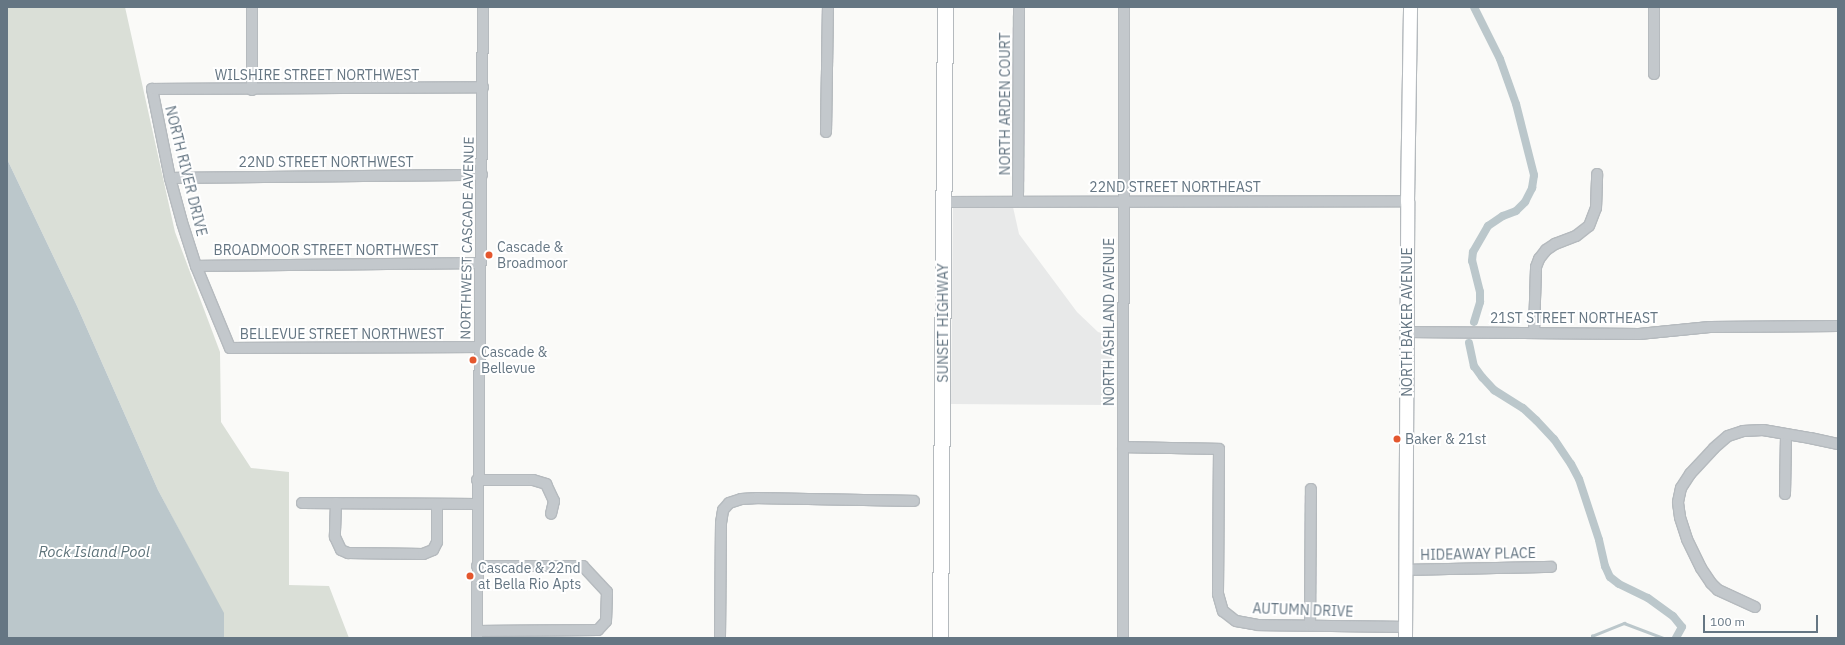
<!DOCTYPE html>
<style>
body{margin:0}
#map{position:relative;width:1845px;height:645px;overflow:hidden;background:#fafaf8;font-family:"IBM Plex Sans",sans-serif}
div>[style]{position:absolute}
.built>*{inset:0;background:#e8e9e9}
.green>*{inset:0;background:#dadfd7}
.water>*{inset:0;background:#bbc7cb}
.stream>*{height:2.5px;margin:-1.25px;padding:0 1.25px;transform-origin:1.25px;border-radius:1.25px;background:#bbc7cb}
.canal>*{height:8px;margin:-4px;padding:0 4px;transform-origin:4px;border-radius:4px;background:#bbc7cb}
.roads{filter:drop-shadow(1px 0 #b5babe) drop-shadow(-1px 0 #b5babe) drop-shadow(0 1px #b5babe) drop-shadow(0 -1px #b5babe)}
.minor>*{height:10px;margin:-5px;padding:0 5px;transform-origin:5px;border-radius:5px;background:#c3c8cc}
.major>*{height:13px;margin:-6.5px;padding:0 6.5px;transform-origin:6.5px;border-radius:6.5px;background:#fff}
.highway>*{height:15px;margin:-7.5px;padding:0 7.5px;transform-origin:7.5px;border-radius:7.5px;background:#fff}
.dots>*{width:11px;height:11px;translate:-50% -50%;box-sizing:border-box;border:2px solid #fff;border-radius:50%}
span{translate:-50% -50%;white-space:nowrap;text-align:center;line-height:1.15;-webkit-text-stroke:4px #fff;paint-order:stroke}
.street-label{font-size:14px;color:#657683}
.poi-label{font-size:14px;color:#657683}
.left{translate:0 -50%;text-align:left}
.water-label{font-size:15px;color:#60757c;font-style:italic}
.frame{position:absolute;inset:0;border:8px solid #657683;pointer-events:none}
.scale{position:absolute;left:1703px;top:615px;width:115px;height:18px;box-sizing:border-box;border:2px solid #657683;border-top:0;padding-left:5px;font-size:12px;line-height:14px;white-space:nowrap;color:#657683;-webkit-text-stroke:3px #fff;paint-order:stroke}
</style>
<div id="map">
<div class="built">
<i style="clip-path:polygon(953px 207px,1013px 207px,1019px 234px,1077px 312px,1098px 332px,1112px 336px,1112px 405px,951px 404px)"></i>
</div>
<div class="green">
<i style="clip-path:polygon(7px 7px,125px 7px,175px 232px,220px 352px,221px 422px,251px 468px,289px 472px,289px 585px,329px 586px,349px 638px,224px 638px,223px 613px,158px 490px,77px 306px,7px 159px)"></i>
</div>
<div class="water">
<i style="clip-path:polygon(7px 159px,77px 306px,158px 490px,224px 613px,224px 638px,7px 638px)"></i>
</div>
<div class="stream">
<i style="left:1592px;top:638px;width:2px;rotate:-90deg"></i>
<i style="left:1592px;top:636px;width:35px;rotate:-22deg"></i>
<i style="left:1624px;top:623px;width:43px;rotate:20.6deg"></i>
</div>
<div class="canal">
<i style="left:1474px;top:322px;width:21px;rotate:-73deg"></i>
<i style="left:1480px;top:302px;width:10px;rotate:-90deg"></i>
<i style="left:1480px;top:292px;width:32px;rotate:-104deg"></i>
<i style="left:1472px;top:261px;width:9px;rotate:-84deg"></i>
<i style="left:1473px;top:252px;width:30px;rotate:-60deg"></i>
<i style="left:1488px;top:226px;width:18px;rotate:-34deg"></i>
<i style="left:1503px;top:216px;width:14px;rotate:-21deg"></i>
<i style="left:1516px;top:211px;width:13px;rotate:-45deg"></i>
<i style="left:1525px;top:202px;width:16px;rotate:-63deg"></i>
<i style="left:1532px;top:188px;width:13px;rotate:-81deg"></i>
<i style="left:1534px;top:175px;width:73px;rotate:-104.2deg"></i>
<i style="left:1516px;top:104px;width:48px;rotate:-109.6deg"></i>
<i style="left:1500px;top:59px;width:58px;rotate:-116.6deg"></i>
<i style="left:1469px;top:343px;width:24px;rotate:78deg"></i>
<i style="left:1474px;top:366px;width:14px;rotate:54deg"></i>
<i style="left:1482px;top:377px;width:18px;rotate:47deg"></i>
<i style="left:1494px;top:390px;width:34px;rotate:32deg"></i>
<i style="left:1523px;top:408px;width:18px;rotate:43deg"></i>
<i style="left:1536px;top:420px;width:26px;rotate:47deg"></i>
<i style="left:1554px;top:439px;width:30px;rotate:56deg"></i>
<i style="left:1571px;top:464px;width:17px;rotate:62deg"></i>
<i style="left:1579px;top:479px;width:64px;rotate:71.8deg"></i>
<i style="left:1599px;top:540px;width:27px;rotate:77deg"></i>
<i style="left:1605px;top:566px;width:12px;rotate:66deg"></i>
<i style="left:1610px;top:577px;width:11px;rotate:38deg"></i>
<i style="left:1619px;top:584px;width:32px;rotate:26deg"></i>
<i style="left:1648px;top:598px;width:31px;rotate:36deg"></i>
<i style="left:1673px;top:616px;width:14px;rotate:51deg"></i>
<i style="left:1682px;top:627px;width:13px;rotate:119deg"></i>
</div>
<div class="roads">
<div class="minor">
<i style="left:1654px;top:74px;width:67px;rotate:-90deg"></i>
<i style="left:252px;top:90px;width:83px;rotate:-90deg"></i>
<i style="left:826px;top:132px;width:125px;rotate:-89.1deg"></i>
<i style="left:170px;top:178px;width:312px;rotate:-0.6deg"></i>
<i style="left:1018px;top:201px;width:194px;rotate:-89.7deg"></i>
<i style="left:944px;top:202px;width:463px;rotate:-0.1deg"></i>
<i style="left:196px;top:266px;width:284px;rotate:-0.6deg"></i>
<i style="left:1407px;top:332px;width:232px;rotate:0.5deg"></i>
<i style="left:1639px;top:334px;width:71px;rotate:-5.6deg"></i>
<i style="left:1710px;top:327px;width:128px;rotate:-0.4deg"></i>
<i style="left:1534px;top:332px;width:65px;rotate:-88.2deg"></i>
<i style="left:1536px;top:267px;width:9px;rotate:-69deg"></i>
<i style="left:1539px;top:259px;width:11px;rotate:-52deg"></i>
<i style="left:1546px;top:250px;width:11px;rotate:-34deg"></i>
<i style="left:1555px;top:244px;width:22px;rotate:-21deg"></i>
<i style="left:1576px;top:236px;width:16px;rotate:-38deg"></i>
<i style="left:1589px;top:226px;width:19px;rotate:-69deg"></i>
<i style="left:1596px;top:208px;width:34px;rotate:-88deg"></i>
<i style="left:479px;top:347px;width:249px;rotate:179.8deg"></i>
<i style="left:230px;top:348px;width:89px;rotate:-112.5deg"></i>
<i style="left:196px;top:266px;width:46px;rotate:-107.7deg"></i>
<i style="left:182px;top:222px;width:46px;rotate:-105.3deg"></i>
<i style="left:170px;top:178px;width:91px;rotate:-101.4deg"></i>
<i style="left:152px;top:89px;width:331px;rotate:-0.3deg"></i>
<i style="left:1123px;top:447px;width:96px;rotate:1.2deg"></i>
<i style="left:1219px;top:449px;width:145px;rotate:90.4deg"></i>
<i style="left:1218px;top:594px;width:18px;rotate:74deg"></i>
<i style="left:1223px;top:611px;width:16px;rotate:38deg"></i>
<i style="left:1236px;top:621px;width:22px;rotate:10deg"></i>
<i style="left:1258px;top:625px;width:147px;rotate:0.8deg"></i>
<i style="left:477px;top:480px;width:56px"></i>
<i style="left:533px;top:480px;width:14px;rotate:17deg"></i>
<i style="left:546px;top:484px;width:19px;rotate:65deg"></i>
<i style="left:554px;top:501px;width:13px;rotate:103deg"></i>
<i style="left:1785px;top:494px;width:60px;rotate:-89deg"></i>
<i style="left:302px;top:503px;width:175px;rotate:0.3deg"></i>
<i style="left:336px;top:503px;width:34px;rotate:92deg"></i>
<i style="left:335px;top:537px;width:14px;rotate:65deg"></i>
<i style="left:341px;top:550px;width:8px;rotate:23deg"></i>
<i style="left:348px;top:553px;width:75px;rotate:0.8deg"></i>
<i style="left:423px;top:554px;width:11px;rotate:-22deg"></i>
<i style="left:433px;top:550px;width:9px;rotate:-63deg"></i>
<i style="left:437px;top:542px;width:38px;rotate:-90deg"></i>
<i style="left:1406px;top:570px;width:145px;rotate:-1.2deg"></i>
<i style="left:1755px;top:607px;width:41px;rotate:-155.3deg"></i>
<i style="left:1718px;top:590px;width:10px;rotate:-135deg"></i>
<i style="left:1711px;top:583px;width:18px;rotate:-124deg"></i>
<i style="left:1701px;top:568px;width:32px;rotate:-116deg"></i>
<i style="left:1687px;top:539px;width:23px;rotate:-108deg"></i>
<i style="left:1680px;top:517px;width:15px;rotate:-98deg"></i>
<i style="left:1678px;top:502px;width:14px;rotate:-78deg"></i>
<i style="left:1681px;top:488px;width:17px;rotate:-57deg"></i>
<i style="left:1690px;top:474px;width:35px;rotate:-47deg"></i>
<i style="left:1714px;top:448px;width:18px;rotate:-41deg"></i>
<i style="left:1728px;top:436px;width:16px;rotate:-18deg"></i>
<i style="left:1743px;top:431px;width:20px;rotate:-3deg"></i>
<i style="left:1763px;top:430px;width:48px;rotate:9.7deg"></i>
<i style="left:1810px;top:438px;width:29px;rotate:12deg"></i>
<i style="left:1310px;top:625px;width:136px;rotate:-89.6deg"></i>
<i style="left:477px;top:631px;width:121px;rotate:-0.5deg"></i>
<i style="left:598px;top:630px;width:12px;rotate:-48deg"></i>
<i style="left:606px;top:621px;width:29px;rotate:-88deg"></i>
<i style="left:607px;top:592px;width:35px;rotate:-133deg"></i>
<i style="left:583px;top:566px;width:106px;rotate:180deg"></i>
<i style="left:477px;top:638px;width:631px;rotate:-89.46deg"></i>
<i style="left:720px;top:638px;width:115px;rotate:-89.5deg"></i>
<i style="left:721px;top:523px;width:13px;rotate:-81deg"></i>
<i style="left:723px;top:510px;width:9px;rotate:-49deg"></i>
<i style="left:729px;top:503px;width:13px;rotate:-18deg"></i>
<i style="left:741px;top:499px;width:17px;rotate:-3deg"></i>
<i style="left:758px;top:498px;width:156px;rotate:1.1deg"></i>
<i style="left:1123px;top:638px;width:631px;rotate:-89.91deg"></i>
</div>
<div class="major">
<i style="left:1405px;top:638px;width:437px;rotate:-89.7deg"></i>
<i style="left:1407px;top:201px;width:194px;rotate:-89.1deg"></i>
</div>
<div class="highway">
<i style="left:940px;top:638px;width:631px;rotate:-89.55deg"></i>
</div>
</div>
<div class="dots">
<i style="left:489px;top:255px;background:#e4572e"></i>
<i style="left:473px;top:360px;background:#e4572e"></i>
<i style="left:1397px;top:439px;background:#e4572e"></i>
<i style="left:470px;top:576px;background:#e4572e"></i>
</div>
<div class="street-label">
<span style="left:317px;top:75px">WILSHIRE STREET NORTHWEST</span>
<span style="left:1005px;top:104px;rotate:-90deg">NORTH ARDEN COURT</span>
<span style="left:326px;top:162px">22ND STREET NORTHWEST</span>
<span style="left:186px;top:171px;rotate:76deg">NORTH RIVER DRIVE</span>
<span style="left:1175px;top:187px">22ND STREET NORTHEAST</span>
<span style="left:467px;top:238px;rotate:-89deg">NORTHWEST CASCADE AVENUE</span>
<span style="left:326px;top:250px">BROADMOOR STREET NORTHWEST</span>
<span style="left:1574px;top:318px">21ST STREET NORTHEAST</span>
<span style="left:1109px;top:322px;rotate:-90deg">NORTH ASHLAND AVENUE</span>
<span style="left:1407px;top:322px;rotate:-90deg">NORTH BAKER AVENUE</span>
<span style="left:943px;top:323px;rotate:-90deg">SUNSET HIGHWAY</span>
<span style="left:342px;top:334px">BELLEVUE STREET NORTHWEST</span>
<span style="left:1478px;top:554px;rotate:-1deg">HIDEAWAY PLACE</span>
<span style="left:1303px;top:610px;rotate:2deg">AUTUMN DRIVE</span>
</div>
<div class="poi-label">
<span class="left" style="left:497px;top:255px">Cascade &amp;<br>Broadmoor</span>
<span class="left" style="left:481px;top:360px">Cascade &amp;<br>Bellevue</span>
<span class="left" style="left:1405px;top:439px">Baker &amp; 21st</span>
<span class="left" style="left:478px;top:576px">Cascade &amp; 22nd<br>at Bella Rio Apts</span>
</div>
<div class="water-label">
<span style="left:94px;top:552px">Rock Island Pool</span>
</div>
<div class="frame"></div>
<div class="scale">100 m</div>
</div>
